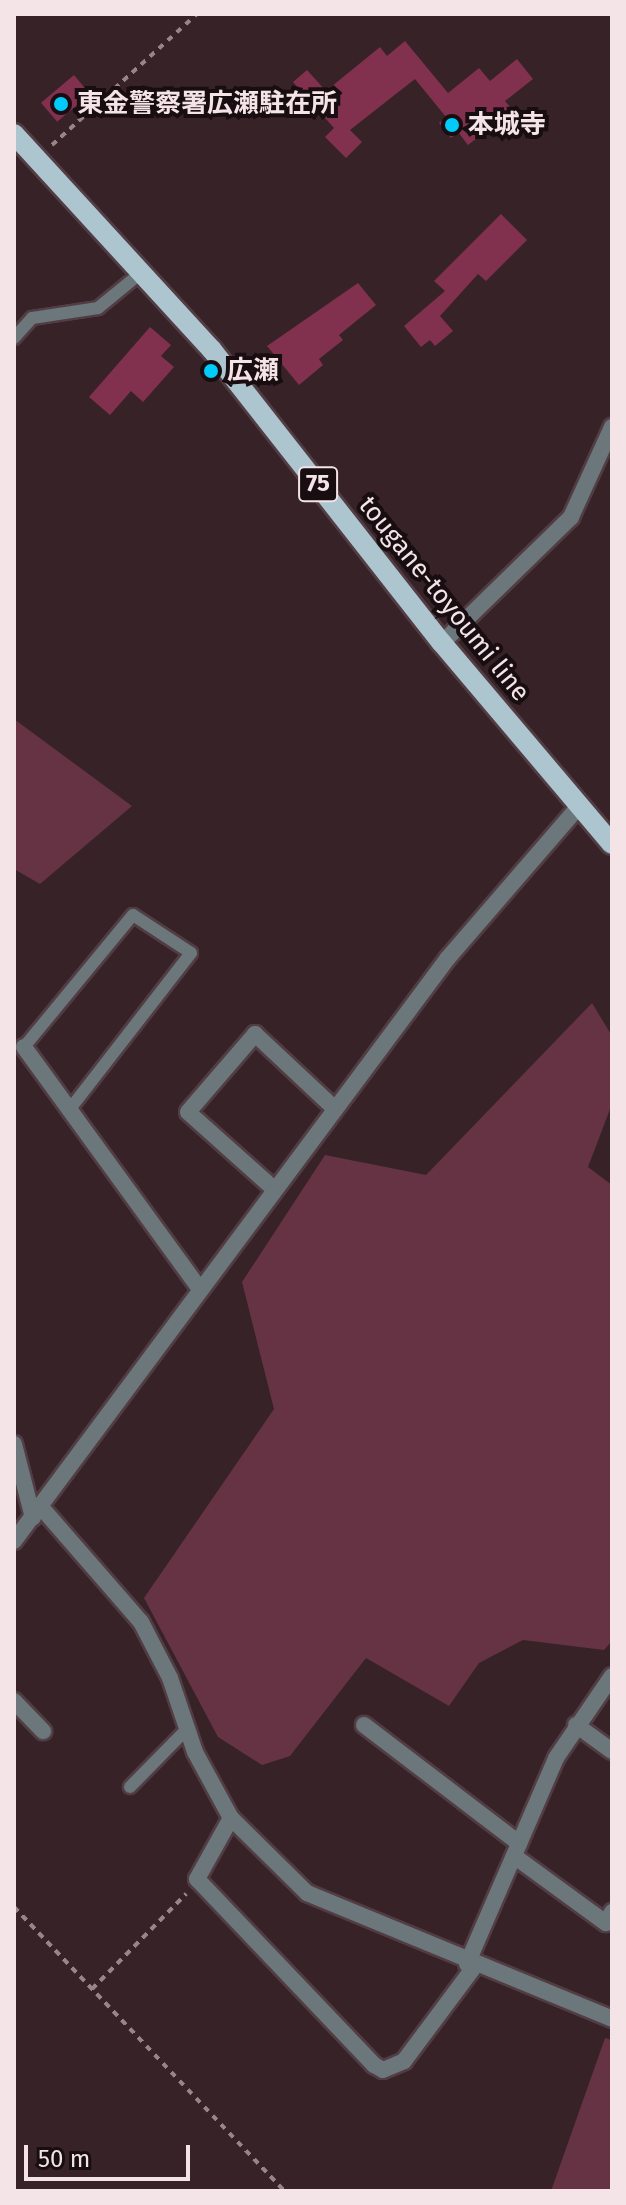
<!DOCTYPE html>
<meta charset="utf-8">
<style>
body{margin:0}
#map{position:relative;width:626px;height:2205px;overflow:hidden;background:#372228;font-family:"Fira Sans","Noto Sans JP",sans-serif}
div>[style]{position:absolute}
.green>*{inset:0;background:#653343}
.building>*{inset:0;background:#81304e;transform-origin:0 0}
.path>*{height:4px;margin-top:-2px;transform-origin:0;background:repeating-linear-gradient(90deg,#98858a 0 6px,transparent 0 12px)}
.roads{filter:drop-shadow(2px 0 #513d43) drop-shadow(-2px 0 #513d43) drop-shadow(0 2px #513d43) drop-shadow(0 -2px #513d43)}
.service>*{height:12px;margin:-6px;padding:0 6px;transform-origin:6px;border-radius:6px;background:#6b777b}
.minor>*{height:16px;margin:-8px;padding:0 8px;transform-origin:8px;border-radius:8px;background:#6b777b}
.primary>*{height:20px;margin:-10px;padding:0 10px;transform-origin:10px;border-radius:10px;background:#adc5cf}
.dots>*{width:22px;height:22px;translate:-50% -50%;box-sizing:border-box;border:4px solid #180e11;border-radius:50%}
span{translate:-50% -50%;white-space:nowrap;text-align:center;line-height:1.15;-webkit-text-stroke:8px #180e11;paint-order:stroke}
.shield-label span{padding:2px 6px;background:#180e11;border:2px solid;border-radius:6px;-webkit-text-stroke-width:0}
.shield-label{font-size:24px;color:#f4e4e8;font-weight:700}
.poi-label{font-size:26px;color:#f4e4e8;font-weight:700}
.left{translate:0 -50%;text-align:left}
.street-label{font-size:26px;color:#f4e4e8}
.frame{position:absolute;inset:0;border:16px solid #f4e4e8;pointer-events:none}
.scale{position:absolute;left:24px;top:2145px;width:166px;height:36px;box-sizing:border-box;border:4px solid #f4e4e8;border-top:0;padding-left:10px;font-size:24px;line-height:28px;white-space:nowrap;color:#f4e4e8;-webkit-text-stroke:6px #180e11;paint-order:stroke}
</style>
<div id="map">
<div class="green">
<i style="clip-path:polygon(14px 719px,132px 806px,40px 884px,14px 869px)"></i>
<i style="clip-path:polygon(592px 1003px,612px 1036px,612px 1104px,588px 1167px,612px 1185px,612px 1641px,604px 1650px,523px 1640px,479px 1663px,449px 1706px,366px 1658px,290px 1756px,262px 1765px,218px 1737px,144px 1598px,274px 1409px,242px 1282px,325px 1155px,426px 1175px)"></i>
<i style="clip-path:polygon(605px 2038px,612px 2040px,612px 2191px,551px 2191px)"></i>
</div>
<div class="building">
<i style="clip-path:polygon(405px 41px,448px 93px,479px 68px,490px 81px,517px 59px,533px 79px,505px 101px,513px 110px,468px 145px,458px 132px,451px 138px,439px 123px,446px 117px,415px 79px,350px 130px,362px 142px,346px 158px,325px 137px,334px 128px,293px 82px,307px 70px,326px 91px,380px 47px,387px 56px)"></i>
<i style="left:74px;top:75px;width:25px;height:43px;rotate:50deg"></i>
<i style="clip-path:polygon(501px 214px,527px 240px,486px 281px,478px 274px,440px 316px,453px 331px,435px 346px,430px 340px,421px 347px,404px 326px,445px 291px,434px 281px)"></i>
<i style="clip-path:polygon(358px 283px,376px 305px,339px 335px,343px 340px,319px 359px,323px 365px,299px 385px,267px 346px)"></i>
<i style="clip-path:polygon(150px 327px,171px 345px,161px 356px,174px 367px,143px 402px,131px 391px,110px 415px,89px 397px)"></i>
</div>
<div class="path">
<i style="left:52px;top:145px;width:195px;rotate:-42.1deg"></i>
<i style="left:14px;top:1907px;width:392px;rotate:46.4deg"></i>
<i style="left:92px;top:1989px;width:134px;rotate:-45.3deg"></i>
</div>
<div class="roads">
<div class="service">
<i style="left:14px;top:338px;width:27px;rotate:-48deg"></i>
<i style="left:32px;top:318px;width:67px;rotate:-8.6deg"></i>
<i style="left:98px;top:308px;width:57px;rotate:-39.3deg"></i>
<i style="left:24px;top:1047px;width:171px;rotate:-50.5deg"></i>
<i style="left:133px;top:915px;width:69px;rotate:33.2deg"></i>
<i style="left:191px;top:953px;width:197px;rotate:127.8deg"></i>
<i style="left:130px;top:1787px;width:80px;rotate:-45.5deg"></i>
</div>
<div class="minor">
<i style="left:442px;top:643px;width:180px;rotate:-44.3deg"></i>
<i style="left:571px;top:517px;width:99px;rotate:-65.5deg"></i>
<i style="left:24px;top:1047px;width:298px;rotate:54deg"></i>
<i style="left:274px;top:1189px;width:115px;rotate:-138.2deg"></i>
<i style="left:188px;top:1112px;width:103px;rotate:-49.3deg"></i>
<i style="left:255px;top:1034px;width:108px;rotate:43.1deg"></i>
<i style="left:14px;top:1444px;width:76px;rotate:75.6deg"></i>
<i style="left:41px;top:1507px;width:152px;rotate:49deg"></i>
<i style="left:141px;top:1622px;width:63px;rotate:62.6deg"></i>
<i style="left:170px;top:1678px;width:78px;rotate:71.3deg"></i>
<i style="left:195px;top:1752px;width:75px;rotate:61.4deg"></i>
<i style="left:231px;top:1818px;width:107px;rotate:44.6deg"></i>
<i style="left:307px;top:1893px;width:330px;rotate:22.4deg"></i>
<i style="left:14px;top:1541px;width:727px;rotate:-53.34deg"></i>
<i style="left:448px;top:958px;width:201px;rotate:-49.2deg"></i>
<i style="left:14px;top:1701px;width:42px;rotate:46deg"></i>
<i style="left:364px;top:1725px;width:195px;rotate:37.3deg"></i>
<i style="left:576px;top:1725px;width:44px;rotate:35.8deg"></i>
<i style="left:231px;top:1818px;width:70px;rotate:119.1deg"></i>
<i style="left:197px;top:1879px;width:257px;rotate:46.4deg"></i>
<i style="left:374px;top:2065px;width:10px;rotate:29deg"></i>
<i style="left:383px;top:2070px;width:23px;rotate:-23deg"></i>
<i style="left:404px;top:2061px;width:117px;rotate:-53.3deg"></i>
<i style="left:514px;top:1856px;width:114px;rotate:36.1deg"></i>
<i style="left:606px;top:1923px;width:13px;rotate:-61deg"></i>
<i style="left:467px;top:1964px;width:224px;rotate:-66.6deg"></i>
<i style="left:556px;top:1758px;width:99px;rotate:-55.7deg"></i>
</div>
<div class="primary">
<i style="left:14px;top:134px;width:293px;rotate:47.5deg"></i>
<i style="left:212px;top:350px;width:372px;rotate:51.9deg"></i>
<i style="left:442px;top:643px;width:263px;rotate:49.8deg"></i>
</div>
</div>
<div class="dots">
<i style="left:61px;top:104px;background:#01cbf9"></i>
<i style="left:452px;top:125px;background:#01cbf9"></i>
<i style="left:211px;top:371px;background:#01cbf9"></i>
</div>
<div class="shield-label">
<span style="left:318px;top:484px">75</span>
</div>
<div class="poi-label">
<span class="left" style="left:77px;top:104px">東金警察署広瀬駐在所</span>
<span class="left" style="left:468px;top:125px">本城寺</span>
<span class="left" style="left:227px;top:371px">広瀬</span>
</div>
<div class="street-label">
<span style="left:444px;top:599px;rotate:51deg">tougane-toyoumi line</span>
</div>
<div class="frame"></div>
<div class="scale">50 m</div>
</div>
